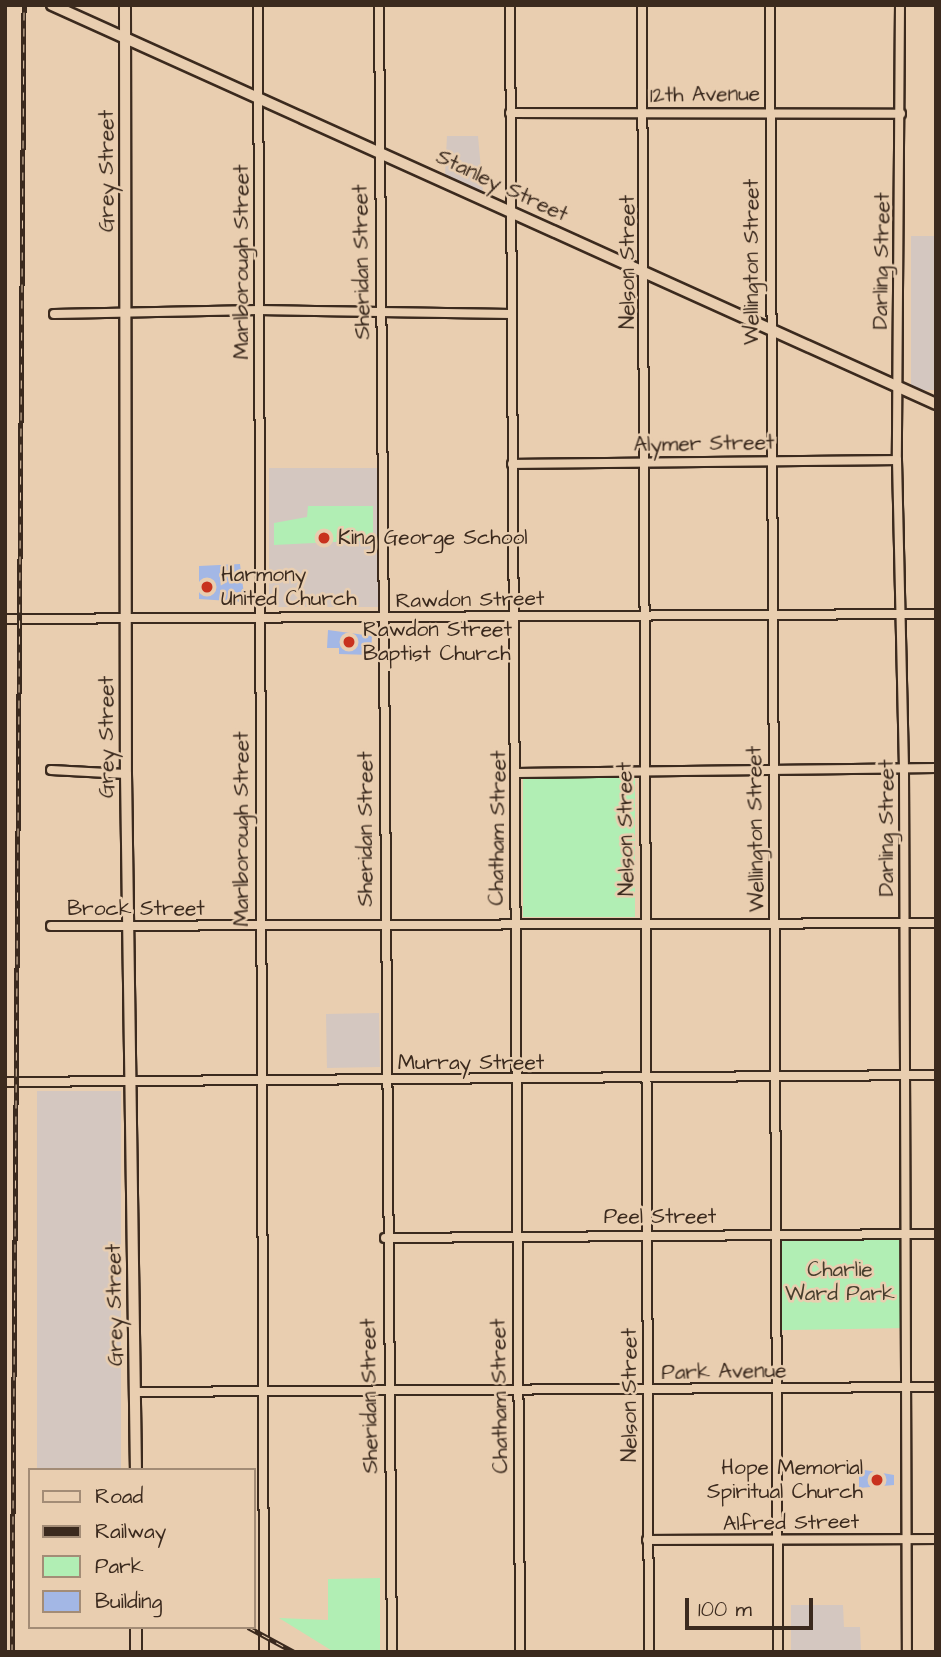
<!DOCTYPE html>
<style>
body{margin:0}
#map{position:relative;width:941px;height:1657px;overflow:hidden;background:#e9ceb0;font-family:"Architects Daughter",sans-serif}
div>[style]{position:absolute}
.built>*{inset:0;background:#d4c7c0;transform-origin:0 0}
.green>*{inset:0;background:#b1eeb4;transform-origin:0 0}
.building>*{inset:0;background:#a3b7e5}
.roads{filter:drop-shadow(2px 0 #3b2a1e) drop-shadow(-2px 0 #3b2a1e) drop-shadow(0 2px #3b2a1e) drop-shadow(0 -2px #3b2a1e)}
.street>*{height:8px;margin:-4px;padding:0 4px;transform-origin:4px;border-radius:4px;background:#e9ceb0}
.secondary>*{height:10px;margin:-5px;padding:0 5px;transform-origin:5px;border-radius:5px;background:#e9ceb0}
.rail>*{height:5px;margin-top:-2.5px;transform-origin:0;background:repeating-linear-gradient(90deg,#e9ceb0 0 8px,#3b2a1e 0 16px);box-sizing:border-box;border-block:2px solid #3b2a1e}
.dots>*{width:19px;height:19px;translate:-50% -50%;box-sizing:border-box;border:4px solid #e9ceb0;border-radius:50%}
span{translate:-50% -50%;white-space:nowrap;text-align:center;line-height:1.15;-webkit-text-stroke:5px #e9ceb0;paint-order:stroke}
.street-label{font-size:21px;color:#3b2a1e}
.poi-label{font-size:21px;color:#3b2a1e}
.left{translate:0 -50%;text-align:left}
.right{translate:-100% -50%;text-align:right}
.park-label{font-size:21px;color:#473e2d}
.frame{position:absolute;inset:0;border:7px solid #3b2a1e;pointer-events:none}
.legend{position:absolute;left:28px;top:1468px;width:228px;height:161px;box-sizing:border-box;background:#e9ceb0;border:2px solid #a38c76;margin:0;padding:9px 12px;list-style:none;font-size:21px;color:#3b2a1e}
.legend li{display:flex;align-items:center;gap:14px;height:35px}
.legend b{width:35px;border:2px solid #a38c76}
.scale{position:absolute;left:685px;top:1598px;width:128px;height:32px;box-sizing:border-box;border:4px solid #3b2a1e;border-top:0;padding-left:9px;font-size:21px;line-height:24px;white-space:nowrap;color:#3b2a1e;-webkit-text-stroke:5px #e9ceb0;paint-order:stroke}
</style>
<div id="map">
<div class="built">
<i style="clip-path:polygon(447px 136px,478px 136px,483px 192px,445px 175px)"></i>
<i style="left:936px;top:236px;width:154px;height:25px;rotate:90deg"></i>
<i style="left:378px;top:468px;width:139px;height:109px;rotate:90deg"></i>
<i style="left:379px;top:1013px;width:54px;height:53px;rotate:89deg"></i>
<i style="left:37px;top:1091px;width:84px;height:379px"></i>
<i style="clip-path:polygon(791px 1605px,843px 1605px,844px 1627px,860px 1627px,861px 1652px,791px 1652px)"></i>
</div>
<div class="green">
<i style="clip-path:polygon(308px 506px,373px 506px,373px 540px,274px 545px,274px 523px,307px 517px)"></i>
<i style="left:635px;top:778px;width:139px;height:112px;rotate:90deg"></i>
<i style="left:905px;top:1234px;width:94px;height:131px;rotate:89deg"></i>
<i style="clip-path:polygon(380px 1578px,380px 1652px,334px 1652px,279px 1618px,328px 1620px,328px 1579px)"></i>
</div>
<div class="building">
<i style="clip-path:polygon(240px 564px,245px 602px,199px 599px,199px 566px)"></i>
<i style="clip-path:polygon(328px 630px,372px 636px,371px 655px,339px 654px,339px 648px,327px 648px)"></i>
<i style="clip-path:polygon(859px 1469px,894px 1475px,894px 1485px,859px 1488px)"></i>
</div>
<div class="roads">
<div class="street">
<i style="left:258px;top:5px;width:1647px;rotate:89.79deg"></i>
<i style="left:379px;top:5px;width:1647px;rotate:89.55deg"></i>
<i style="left:510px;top:5px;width:1647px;rotate:89.65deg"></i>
<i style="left:642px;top:5px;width:1647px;rotate:89.76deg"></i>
<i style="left:770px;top:5px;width:1647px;rotate:89.72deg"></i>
<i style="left:900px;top:5px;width:455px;rotate:90.4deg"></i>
<i style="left:897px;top:460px;width:309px;rotate:88.7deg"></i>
<i style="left:904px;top:769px;width:883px;rotate:89.81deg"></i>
<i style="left:510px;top:113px;width:391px;rotate:0.1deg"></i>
<i style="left:54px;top:314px;width:205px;rotate:-1.1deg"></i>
<i style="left:259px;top:310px;width:252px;rotate:0.9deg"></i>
<i style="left:512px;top:464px;width:385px;rotate:-0.6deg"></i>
<i style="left:5px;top:619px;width:931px;rotate:-0.31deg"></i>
<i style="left:51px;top:770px;width:75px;rotate:3.1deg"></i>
<i style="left:517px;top:773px;width:419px;rotate:-0.7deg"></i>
<i style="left:51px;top:926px;width:885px;rotate:-0.19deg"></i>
<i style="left:5px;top:1082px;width:931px;rotate:-0.43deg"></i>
<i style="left:385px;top:1238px;width:551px;rotate:-0.42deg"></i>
<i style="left:135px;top:1392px;width:801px;rotate:-0.36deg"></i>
<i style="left:647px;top:1540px;width:289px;rotate:-0.2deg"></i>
</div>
<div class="secondary">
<i style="left:52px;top:5px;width:970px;rotate:24.29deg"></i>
<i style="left:125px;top:5px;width:769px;rotate:89.93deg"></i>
<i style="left:126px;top:774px;width:696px;rotate:89.18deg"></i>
<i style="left:136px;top:1652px;width:25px;rotate:-90deg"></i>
</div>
</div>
<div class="rail">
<i style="left:248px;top:1627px;width:52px;rotate:28.5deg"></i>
<i style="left:12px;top:1652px;width:1647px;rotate:-89.58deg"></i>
</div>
<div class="dots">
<i style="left:324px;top:538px;background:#c8321e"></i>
<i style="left:207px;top:587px;background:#c8321e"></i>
<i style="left:349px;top:642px;background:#c8321e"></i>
<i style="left:877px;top:1480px;background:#c8321e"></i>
</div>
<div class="street-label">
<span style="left:705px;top:95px;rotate:-1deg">12th Avenue</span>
<span style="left:107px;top:171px;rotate:-90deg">Grey Street</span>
<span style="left:502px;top:186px;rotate:25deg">Stanley Street</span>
<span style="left:882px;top:261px;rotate:-89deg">Darling Street</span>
<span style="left:242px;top:262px;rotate:-90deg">Marlborough Street</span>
<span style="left:362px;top:262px;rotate:-91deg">Sheridan Street</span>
<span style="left:628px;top:262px;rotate:-90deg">Nelson Street</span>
<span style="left:752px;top:262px;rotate:-90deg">Wellington Street</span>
<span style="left:704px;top:444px;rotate:-1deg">Alymer Street</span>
<span style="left:470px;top:600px;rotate:-1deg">Rawdon Street</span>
<span style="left:107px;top:737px;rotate:-90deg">Grey Street</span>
<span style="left:498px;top:828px;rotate:-89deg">Chatham Street</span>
<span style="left:887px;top:828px;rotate:-90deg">Darling Street</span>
<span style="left:242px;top:829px;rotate:-90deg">Marlborough Street</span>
<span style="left:366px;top:829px;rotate:-90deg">Sheridan Street</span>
<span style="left:626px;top:829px;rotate:-91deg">Nelson Street</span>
<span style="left:756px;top:829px;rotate:-91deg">Wellington Street</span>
<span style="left:136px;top:909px">Brock Street</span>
<span style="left:471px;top:1063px">Murray Street</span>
<span style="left:660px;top:1217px">Peel Street</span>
<span style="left:115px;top:1305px;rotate:-91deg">Grey Street</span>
<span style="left:724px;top:1372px;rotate:-1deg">Park Avenue</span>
<span style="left:630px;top:1395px;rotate:-90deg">Nelson Street</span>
<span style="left:370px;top:1396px;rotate:-91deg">Sheridan Street</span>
<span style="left:500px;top:1396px;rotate:-91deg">Chatham Street</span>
<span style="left:791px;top:1523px;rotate:-1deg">Alfred Street</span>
</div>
<div class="poi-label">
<span class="left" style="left:338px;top:538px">King George School</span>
<span class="left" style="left:221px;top:587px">Harmony<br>United Church</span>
<span class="left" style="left:363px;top:642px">Rawdon Street<br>Baptist Church</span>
<span class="right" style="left:863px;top:1480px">Hope Memorial<br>Spiritual Church</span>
</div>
<div class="park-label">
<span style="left:840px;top:1282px">Charlie<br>Ward Park</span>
</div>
<div class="frame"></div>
<ul class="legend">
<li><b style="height:9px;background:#e9ceb0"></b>Road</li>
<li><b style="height:9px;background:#3b2a1e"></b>Railway</li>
<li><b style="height:19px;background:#b1eeb4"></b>Park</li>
<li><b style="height:19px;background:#a3b7e5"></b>Building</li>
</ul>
<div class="scale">100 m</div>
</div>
